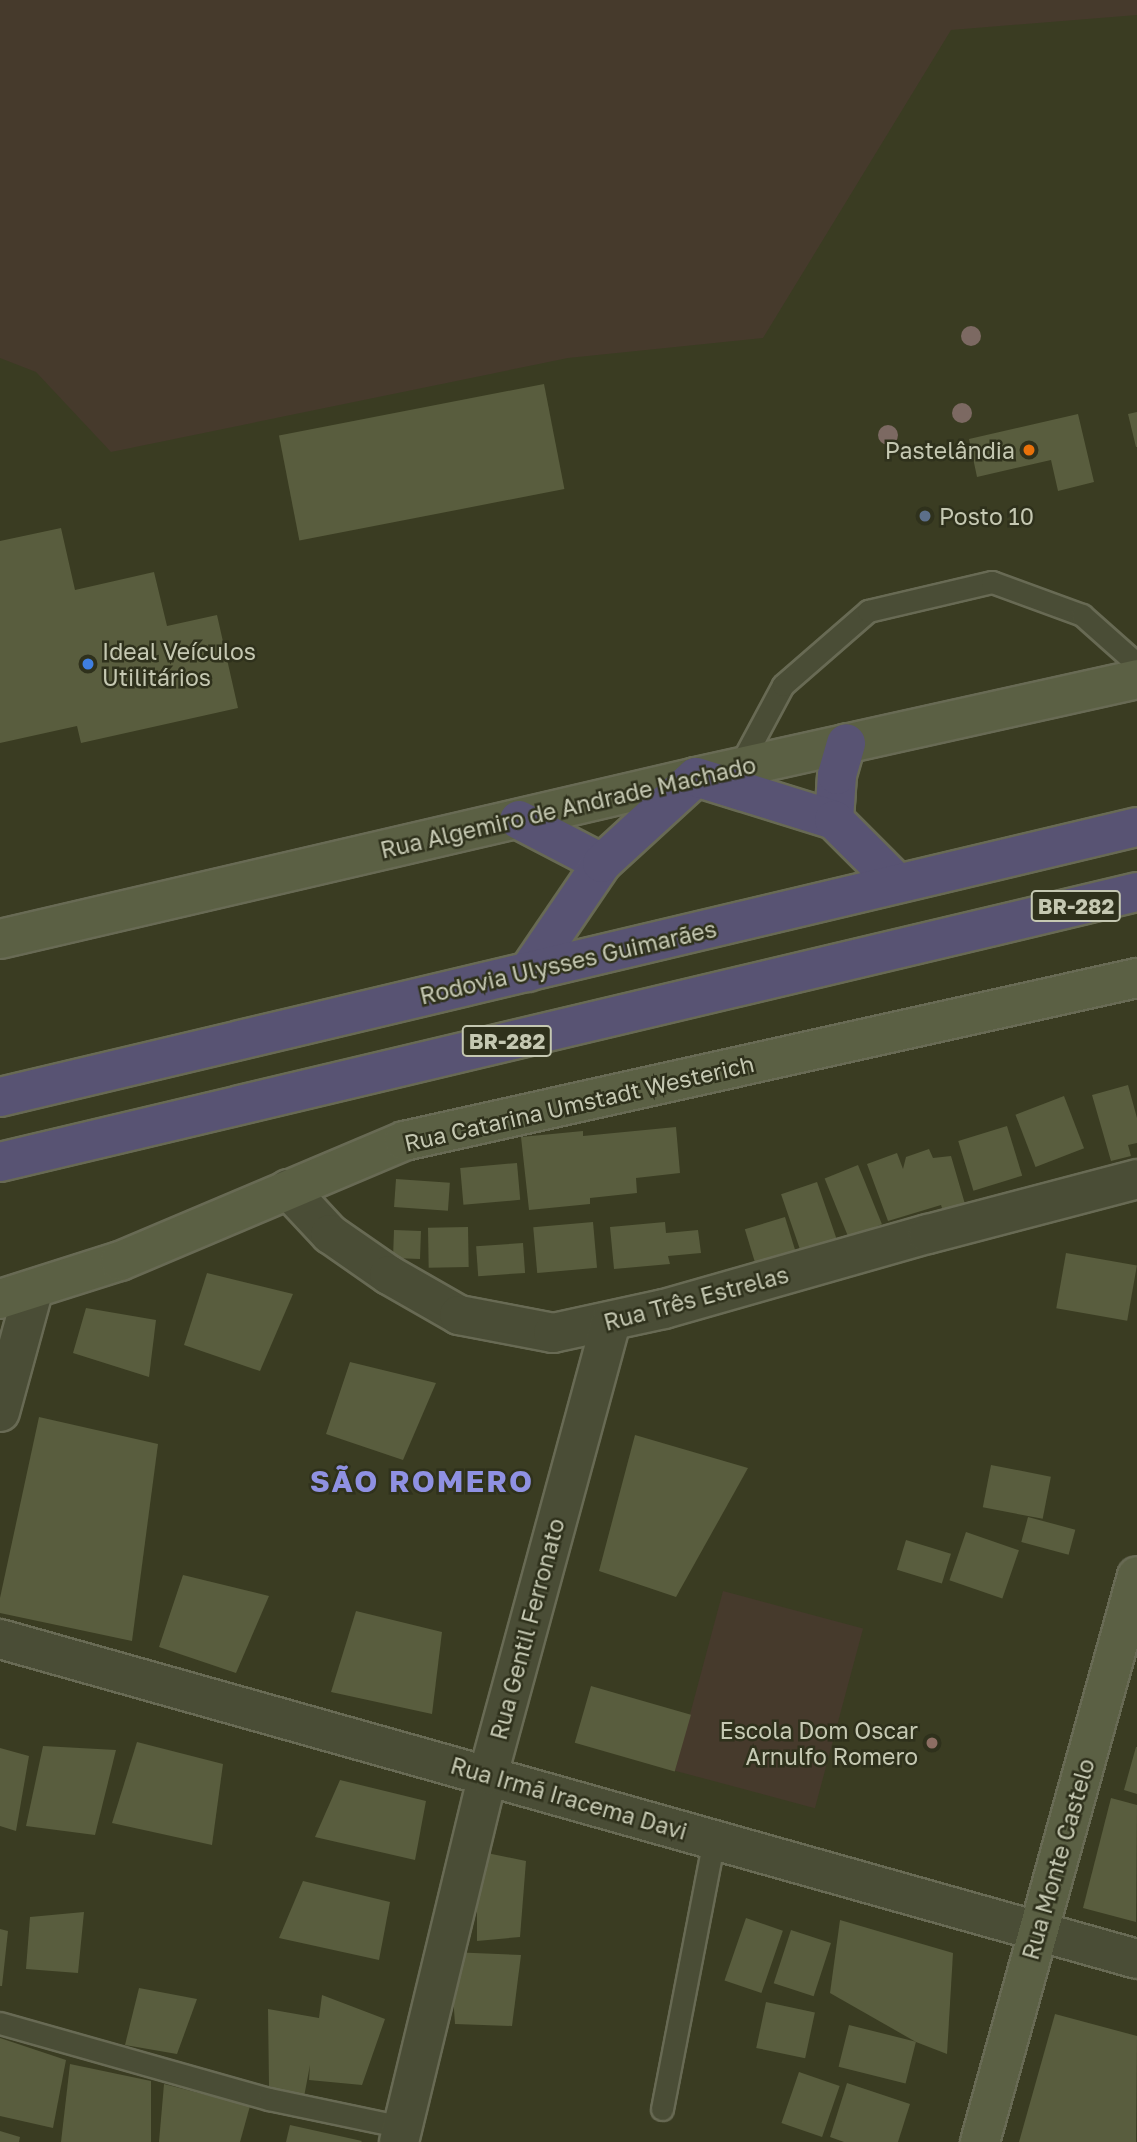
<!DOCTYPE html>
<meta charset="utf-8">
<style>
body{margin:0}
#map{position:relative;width:1137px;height:2142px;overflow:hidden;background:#3a3c22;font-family:"Golos Text",sans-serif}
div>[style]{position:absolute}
.green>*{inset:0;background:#463a2c;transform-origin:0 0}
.building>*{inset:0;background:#595d3e;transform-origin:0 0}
.roads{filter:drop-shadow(2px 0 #686a54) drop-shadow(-2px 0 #686a54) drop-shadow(0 2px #686a54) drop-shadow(0 -2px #686a54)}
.lane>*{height:21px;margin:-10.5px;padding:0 10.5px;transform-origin:10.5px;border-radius:10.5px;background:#4a4d36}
.street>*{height:38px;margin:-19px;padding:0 19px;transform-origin:19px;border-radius:19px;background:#4a4d36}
.secondary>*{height:38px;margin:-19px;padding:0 19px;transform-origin:19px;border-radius:19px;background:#5b6044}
.highway>*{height:38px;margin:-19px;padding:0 19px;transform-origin:19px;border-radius:19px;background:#585373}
.trees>*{width:20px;height:20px;margin:-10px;border-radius:50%;background:#7c6962}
.dots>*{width:19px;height:19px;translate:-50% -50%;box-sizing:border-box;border:4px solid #2f311c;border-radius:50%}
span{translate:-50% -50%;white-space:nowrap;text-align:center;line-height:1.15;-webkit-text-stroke:5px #2f311c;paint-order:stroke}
.shield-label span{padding:2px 5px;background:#2f311c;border:2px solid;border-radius:5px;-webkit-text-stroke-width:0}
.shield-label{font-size:21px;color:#c5c8b2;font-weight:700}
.poi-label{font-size:23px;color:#c5c8b2}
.right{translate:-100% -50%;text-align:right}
.left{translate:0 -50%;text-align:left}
.street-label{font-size:23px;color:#c5c8b2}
.district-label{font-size:30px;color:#8f91e2;font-weight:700;letter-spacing:2px}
</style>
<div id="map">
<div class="green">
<i style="clip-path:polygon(0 0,1137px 0,1137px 15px,951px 30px,763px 338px,568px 358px,111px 452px,36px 372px,0 358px)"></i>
<i style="left:723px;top:1591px;width:145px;height:186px;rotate:15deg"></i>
</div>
<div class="building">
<i style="left:544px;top:384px;width:107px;height:270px;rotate:79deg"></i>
<i style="clip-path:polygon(1137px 412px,1137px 447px,1136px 447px,1128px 414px)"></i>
<i style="clip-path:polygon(1078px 414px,1094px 482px,1058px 491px,1051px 460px,977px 477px,969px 439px)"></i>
<i style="clip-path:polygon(61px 528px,75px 590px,154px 572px,167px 626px,217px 615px,238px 708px,81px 743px,77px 726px,0 743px,0 541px)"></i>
<i style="clip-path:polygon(1128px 1085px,1137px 1118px,1137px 1143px,1128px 1145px,1131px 1156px,1111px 1161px,1092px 1095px)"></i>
<i style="left:1064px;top:1096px;width:56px;height:52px;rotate:69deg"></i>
<i style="left:1007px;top:1126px;width:52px;height:51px;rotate:73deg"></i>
<i style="clip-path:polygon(676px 1127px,680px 1173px,636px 1178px,637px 1193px,590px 1198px,590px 1204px,529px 1210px,521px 1137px,583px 1131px,583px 1136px)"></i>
<i style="clip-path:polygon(929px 1149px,933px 1158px,951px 1156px,967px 1211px,945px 1217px,941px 1205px,888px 1221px,867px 1164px,897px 1153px,903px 1169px,906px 1157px)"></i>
<i style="left:517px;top:1163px;width:37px;height:57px;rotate:85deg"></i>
<i style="left:858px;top:1165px;width:64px;height:36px;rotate:68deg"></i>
<i style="left:396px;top:1179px;width:54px;height:28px;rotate:4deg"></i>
<i style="left:817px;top:1182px;width:64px;height:38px;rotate:71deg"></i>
<i style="left:785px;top:1217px;width:45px;height:42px;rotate:73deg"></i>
<i style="left:593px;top:1222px;width:46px;height:60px;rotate:85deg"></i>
<i style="clip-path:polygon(665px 1222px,666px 1233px,698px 1230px,701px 1253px,668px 1256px,670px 1264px,614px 1269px,610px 1227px)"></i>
<i style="left:468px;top:1227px;width:40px;height:40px;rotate:89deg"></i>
<i style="left:394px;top:1230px;width:27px;height:28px;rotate:2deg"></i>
<i style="left:523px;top:1243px;width:30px;height:47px;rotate:86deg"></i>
<i style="left:1066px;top:1253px;width:72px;height:56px;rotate:10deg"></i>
<i style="clip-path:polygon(207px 1273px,293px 1294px,260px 1371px,184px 1345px)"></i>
<i style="clip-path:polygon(86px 1308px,156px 1320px,149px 1377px,73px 1353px)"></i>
<i style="clip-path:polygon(350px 1362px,436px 1383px,403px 1460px,326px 1434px)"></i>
<i style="clip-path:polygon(39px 1417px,158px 1444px,132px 1641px,0 1613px,0 1598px)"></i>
<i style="clip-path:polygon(635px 1435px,748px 1468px,676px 1597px,599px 1571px)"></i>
<i style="left:991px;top:1465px;width:61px;height:43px;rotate:11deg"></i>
<i style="left:1028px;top:1517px;width:49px;height:26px;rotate:15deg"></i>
<i style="left:966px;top:1532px;width:56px;height:51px;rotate:19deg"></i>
<i style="left:906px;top:1540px;width:47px;height:31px;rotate:17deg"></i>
<i style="clip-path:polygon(183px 1575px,269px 1596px,236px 1673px,159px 1647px)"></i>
<i style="clip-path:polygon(356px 1611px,442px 1632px,432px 1714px,331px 1692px)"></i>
<i style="left:591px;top:1686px;width:104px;height:59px;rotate:16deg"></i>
<i style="clip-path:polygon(137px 1742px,223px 1764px,212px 1845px,112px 1823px)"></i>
<i style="clip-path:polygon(43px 1746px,116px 1750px,95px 1835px,26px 1826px)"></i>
<i style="clip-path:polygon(1136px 1747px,1137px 1747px,1137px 1794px,1124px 1790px)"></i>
<i style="clip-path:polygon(0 1748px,29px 1756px,16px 1831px,0 1826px)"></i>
<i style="clip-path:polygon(340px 1780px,426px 1801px,415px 1860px,315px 1837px)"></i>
<i style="clip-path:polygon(1111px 1798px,1137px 1805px,1136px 1922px,1083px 1908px)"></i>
<i style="clip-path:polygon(477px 1851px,526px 1861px,520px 1937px,477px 1941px)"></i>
<i style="clip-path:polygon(303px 1881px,390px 1902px,379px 1960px,279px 1938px)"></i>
<i style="clip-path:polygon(84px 1912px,78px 1973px,26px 1969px,30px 1917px)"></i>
<i style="left:746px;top:1918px;width:39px;height:66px;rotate:19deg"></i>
<i style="clip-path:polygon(840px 1920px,953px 1953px,947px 2054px,916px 2042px,830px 1993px)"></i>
<i style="clip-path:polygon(0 1929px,8px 1931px,2px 1986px,0 1986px)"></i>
<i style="left:791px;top:1930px;width:42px;height:56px;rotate:18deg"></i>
<i style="clip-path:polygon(450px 1952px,521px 1955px,512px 2026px,455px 2024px)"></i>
<i style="clip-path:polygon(139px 1988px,197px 1999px,177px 2054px,125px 2045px)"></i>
<i style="clip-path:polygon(322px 1995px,385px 2019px,362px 2085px,309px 2080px,310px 2065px,304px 2097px,269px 2086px,268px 2009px,319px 2018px)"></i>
<i style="left:766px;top:2002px;width:50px;height:47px;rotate:12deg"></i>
<i style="clip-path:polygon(1055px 2014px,1137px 2036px,1136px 2142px,1019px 2142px)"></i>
<i style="left:849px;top:2025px;width:69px;height:43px;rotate:14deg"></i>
<i style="clip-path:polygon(0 2038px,66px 2060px,53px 2128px,0 2116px)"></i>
<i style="clip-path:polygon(70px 2064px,151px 2081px,151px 2142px,61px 2142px)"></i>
<i style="left:799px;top:2072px;width:43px;height:54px;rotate:19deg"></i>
<i style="clip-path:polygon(847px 2083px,910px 2104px,898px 2142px,844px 2142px,830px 2137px)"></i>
<i style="clip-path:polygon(164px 2084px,250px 2106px,240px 2142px,159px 2142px)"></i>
<i style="clip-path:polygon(290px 2125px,362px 2141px,361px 2142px,286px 2142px)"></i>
<i style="clip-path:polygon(0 2131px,20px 2137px,19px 2142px,0 2142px)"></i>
</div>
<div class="roads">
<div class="lane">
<i style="left:739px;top:767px;width:93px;rotate:-61.8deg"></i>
<i style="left:783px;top:685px;width:113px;rotate:-41deg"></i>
<i style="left:868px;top:611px;width:127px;rotate:-13.2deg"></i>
<i style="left:992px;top:582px;width:96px;rotate:20.1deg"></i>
<i style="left:1082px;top:615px;width:74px;rotate:41.7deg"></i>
<i style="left:0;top:2023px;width:280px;rotate:15.8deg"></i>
<i style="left:269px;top:2099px;width:137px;rotate:11.8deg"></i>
<i style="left:662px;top:2109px;width:275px;rotate:-79.1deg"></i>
</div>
<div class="street">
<i style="left:288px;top:1189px;width:62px;rotate:47deg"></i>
<i style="left:330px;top:1234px;width:72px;rotate:34.8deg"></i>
<i style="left:389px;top:1275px;width:81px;rotate:29.7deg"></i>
<i style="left:459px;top:1315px;width:96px;rotate:10.8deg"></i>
<i style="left:553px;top:1333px;width:114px;rotate:-12.2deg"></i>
<i style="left:664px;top:1309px;width:274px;rotate:-15.9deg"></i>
<i style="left:928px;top:1234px;width:216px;rotate:-14.7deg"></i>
<i style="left:0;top:1412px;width:125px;rotate:-74.7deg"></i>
<i style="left:0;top:1639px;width:1181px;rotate:15.72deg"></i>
<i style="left:399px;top:2142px;width:378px;rotate:-76.4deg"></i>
<i style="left:488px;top:1775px;width:470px;rotate:-74.8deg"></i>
</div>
<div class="secondary">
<i style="left:0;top:939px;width:715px;rotate:-13.1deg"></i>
<i style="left:696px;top:777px;width:452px;rotate:-12.5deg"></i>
<i style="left:0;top:1299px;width:126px;rotate:-17.6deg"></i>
<i style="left:120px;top:1261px;width:308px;rotate:-22.9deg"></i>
<i style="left:404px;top:1141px;width:751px;rotate:-12.54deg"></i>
<i style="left:980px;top:2142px;width:587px;rotate:-74.5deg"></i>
</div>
<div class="highway">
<i style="left:519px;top:820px;width:93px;rotate:27.4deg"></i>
<i style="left:834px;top:820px;width:45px;rotate:-86.2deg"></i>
<i style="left:837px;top:775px;width:33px;rotate:-74deg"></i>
<i style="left:528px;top:972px;width:132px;rotate:-55.8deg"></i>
<i style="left:602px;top:863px;width:127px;rotate:-42.5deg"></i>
<i style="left:696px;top:777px;width:145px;rotate:17.3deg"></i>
<i style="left:834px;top:820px;width:89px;rotate:45deg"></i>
<i style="left:0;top:1097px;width:1169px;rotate:-13.36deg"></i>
<i style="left:0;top:1162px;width:1169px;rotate:-13.36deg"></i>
</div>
</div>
<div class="trees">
<i style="left:971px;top:336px"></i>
<i style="left:962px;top:413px"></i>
<i style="left:888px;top:435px"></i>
</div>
<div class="dots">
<i style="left:1029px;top:450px;background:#e8710a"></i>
<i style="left:925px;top:516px;background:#5c6f8a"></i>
<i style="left:88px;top:664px;background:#3f7fe0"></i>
<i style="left:932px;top:1743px;background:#8d6e63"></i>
</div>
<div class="shield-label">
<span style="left:1076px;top:906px">BR-282</span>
<span style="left:507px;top:1041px">BR-282</span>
</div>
<div class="poi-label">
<span class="right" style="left:1015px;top:450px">Pastelândia</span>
<span class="left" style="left:939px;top:516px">Posto 10</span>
<span class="left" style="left:102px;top:664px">Ideal Veículos<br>Utilitários</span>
<span class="right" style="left:918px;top:1743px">Escola Dom Oscar<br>Arnulfo Romero</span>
</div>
<div class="street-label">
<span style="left:568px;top:807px;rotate:-13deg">Rua Algemiro de Andrade Machado</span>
<span style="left:568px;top:962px;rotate:-13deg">Rodovia Ulysses Guimarães</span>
<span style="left:579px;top:1103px;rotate:-13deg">Rua Catarina Umstadt Westerich</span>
<span style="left:696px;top:1298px;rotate:-15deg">Rua Três Estrelas</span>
<span style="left:527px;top:1629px;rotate:-75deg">Rua Gentil Ferronato</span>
<span style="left:569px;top:1798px;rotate:16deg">Rua Irmã Iracema Davi</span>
<span style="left:1058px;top:1859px;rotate:-74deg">Rua Monte Castelo</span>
</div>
<div class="district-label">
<span style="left:422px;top:1481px">SÃO ROMERO</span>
</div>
</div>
